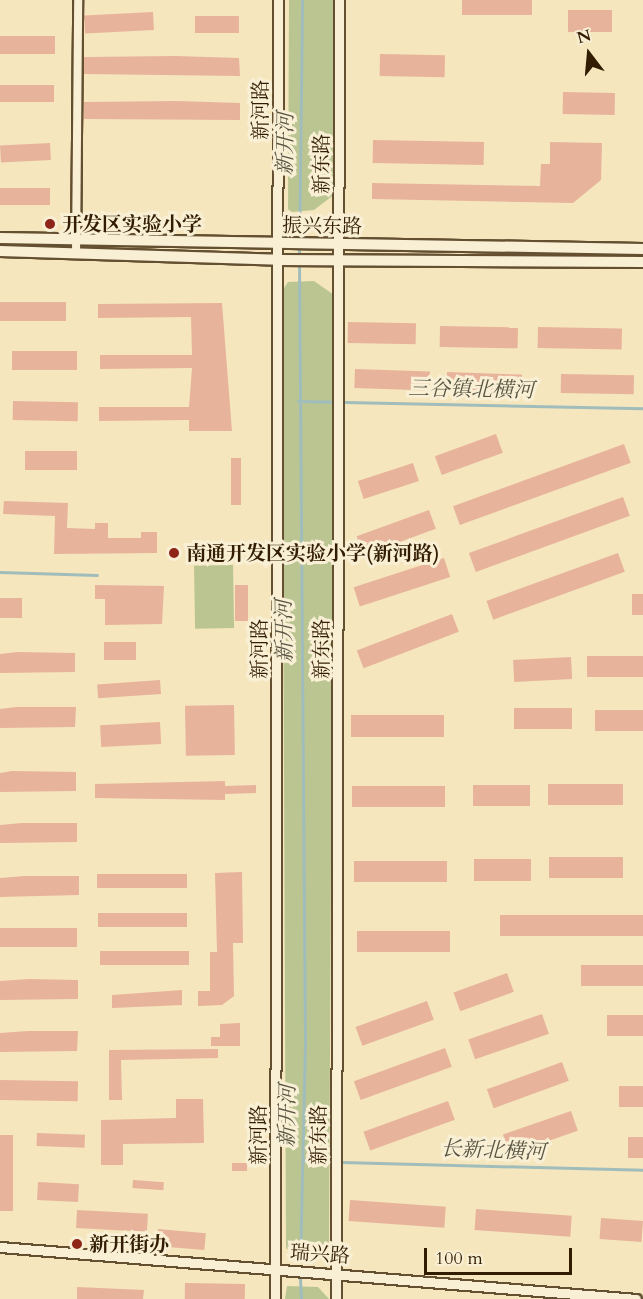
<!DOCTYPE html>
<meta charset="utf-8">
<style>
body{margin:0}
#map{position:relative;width:643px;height:1299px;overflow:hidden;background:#f5e6be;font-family:Cardo,"Noto Serif SC",serif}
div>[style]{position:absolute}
.green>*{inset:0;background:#bbc592;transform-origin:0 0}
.stream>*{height:3px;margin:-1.5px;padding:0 1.5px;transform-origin:1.5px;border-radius:1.5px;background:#a0bdbc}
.building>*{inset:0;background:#e8b39b;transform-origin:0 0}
.roads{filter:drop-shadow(2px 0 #644f31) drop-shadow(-2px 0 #644f31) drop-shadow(0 2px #644f31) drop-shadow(0 -2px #644f31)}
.minor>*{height:8px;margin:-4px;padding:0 4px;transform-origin:4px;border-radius:4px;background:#f8efd5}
.tertiary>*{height:9px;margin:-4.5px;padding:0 4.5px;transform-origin:4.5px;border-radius:4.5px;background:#f8efd5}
.secondary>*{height:10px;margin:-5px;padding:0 5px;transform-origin:5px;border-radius:5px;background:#f8efd5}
.dots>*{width:16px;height:16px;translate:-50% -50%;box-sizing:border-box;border:3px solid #f8efd5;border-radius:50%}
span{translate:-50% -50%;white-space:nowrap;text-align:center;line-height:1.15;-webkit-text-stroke:6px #f8efd5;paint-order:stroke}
.street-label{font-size:20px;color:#331d02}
.poi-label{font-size:20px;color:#331d02;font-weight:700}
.left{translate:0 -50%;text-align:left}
.water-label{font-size:21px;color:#595543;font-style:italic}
.north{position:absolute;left:559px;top:24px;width:60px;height:60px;-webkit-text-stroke:4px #f8efd5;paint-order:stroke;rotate:344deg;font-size:16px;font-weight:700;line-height:24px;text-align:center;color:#331d02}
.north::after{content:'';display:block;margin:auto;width:21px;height:27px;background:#331d02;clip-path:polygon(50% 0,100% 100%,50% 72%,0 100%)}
.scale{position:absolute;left:424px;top:1248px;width:148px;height:27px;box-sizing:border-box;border:3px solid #331d02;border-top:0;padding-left:8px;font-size:18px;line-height:21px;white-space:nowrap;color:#331d02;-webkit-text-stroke:4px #f8efd5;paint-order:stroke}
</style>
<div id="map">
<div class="green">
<i style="clip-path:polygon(289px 0,334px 0,335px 194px,314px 210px,292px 212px,288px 209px)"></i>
<i style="clip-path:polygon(314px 281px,334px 295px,329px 1243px,317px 1251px,290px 1251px,286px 1248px,282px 291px,288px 282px)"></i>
<i style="left:233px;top:565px;width:63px;height:39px;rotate:89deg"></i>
<i style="clip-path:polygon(287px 1286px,318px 1287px,329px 1299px,285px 1299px)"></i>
</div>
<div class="stream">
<i style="left:299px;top:256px;width:256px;rotate:-89.3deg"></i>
<i style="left:299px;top:263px;width:780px;rotate:89.56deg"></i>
<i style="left:305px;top:1043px;width:218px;rotate:91.3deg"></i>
<i style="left:298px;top:401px;width:345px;rotate:1.2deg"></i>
<i style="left:0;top:572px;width:97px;rotate:1.8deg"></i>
<i style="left:302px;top:1160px;width:28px;rotate:2deg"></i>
<i style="left:342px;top:1162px;width:301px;rotate:1.5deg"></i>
<i style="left:300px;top:1279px;width:20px;rotate:87deg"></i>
</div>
<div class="building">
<i style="left:462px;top:0;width:70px;height:15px"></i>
<i style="left:568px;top:10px;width:44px;height:22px"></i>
<i style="left:153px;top:12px;width:18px;height:69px;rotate:87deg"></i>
<i style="left:239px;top:16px;width:17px;height:44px;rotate:90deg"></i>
<i style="left:55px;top:36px;width:18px;height:55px;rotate:90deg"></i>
<i style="left:380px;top:54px;width:65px;height:22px;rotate:1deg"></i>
<i style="clip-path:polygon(176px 56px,239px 58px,240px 76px,83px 74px,84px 57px)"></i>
<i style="left:0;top:85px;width:54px;height:17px"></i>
<i style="left:563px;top:92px;width:52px;height:22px;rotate:1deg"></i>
<i style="clip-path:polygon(177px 101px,240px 103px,240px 120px,84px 119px,84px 102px)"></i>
<i style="left:373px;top:140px;width:111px;height:23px;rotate:1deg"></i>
<i style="clip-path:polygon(550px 142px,602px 143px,601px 180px,573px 203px,372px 199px,372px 183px,540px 186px,541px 164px,550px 164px)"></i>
<i style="left:50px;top:143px;width:17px;height:50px;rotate:87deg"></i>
<i style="left:50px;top:188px;width:17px;height:50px;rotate:90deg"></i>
<i style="left:0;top:302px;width:66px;height:19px"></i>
<i style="clip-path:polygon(222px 303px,232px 431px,189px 431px,189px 420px,99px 421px,99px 407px,189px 407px,192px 368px,100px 369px,100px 355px,192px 355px,191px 317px,98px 318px,98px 304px)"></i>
<i style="left:348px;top:322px;width:68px;height:21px;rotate:1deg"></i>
<i style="left:440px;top:326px;width:78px;height:21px;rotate:1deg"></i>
<i style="left:538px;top:327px;width:84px;height:21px;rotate:1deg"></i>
<i style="left:12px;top:351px;width:65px;height:19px"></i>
<i style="left:355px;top:369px;width:75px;height:19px;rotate:2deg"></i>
<i style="left:447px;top:372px;width:75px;height:19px;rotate:2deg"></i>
<i style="left:561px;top:374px;width:73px;height:19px;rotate:1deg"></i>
<i style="left:13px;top:401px;width:65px;height:19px;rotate:1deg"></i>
<i style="left:496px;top:434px;width:20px;height:65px;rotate:70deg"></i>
<i style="left:624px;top:444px;width:20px;height:182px;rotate:70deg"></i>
<i style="left:25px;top:451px;width:52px;height:19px"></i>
<i style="left:231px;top:458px;width:10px;height:47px"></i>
<i style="left:413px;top:463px;width:19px;height:58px;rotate:72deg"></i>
<i style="left:623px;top:497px;width:20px;height:164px;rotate:70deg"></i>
<i style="clip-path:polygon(4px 501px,68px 503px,67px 528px,95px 529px,95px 523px,108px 523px,108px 538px,141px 538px,141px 532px,157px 532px,157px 553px,54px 554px,55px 516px,3px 514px)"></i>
<i style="left:429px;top:510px;width:20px;height:77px;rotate:70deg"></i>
<i style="left:618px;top:553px;width:20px;height:140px;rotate:70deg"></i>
<i style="left:444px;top:558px;width:20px;height:95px;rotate:72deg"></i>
<i style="clip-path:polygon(95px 585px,164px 586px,162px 624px,105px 625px,105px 599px,95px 599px)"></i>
<i style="left:235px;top:585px;width:13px;height:36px"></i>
<i style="left:632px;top:594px;width:11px;height:21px"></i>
<i style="left:0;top:598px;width:22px;height:20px"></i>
<i style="left:452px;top:614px;width:19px;height:102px;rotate:69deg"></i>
<i style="left:136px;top:642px;width:18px;height:32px;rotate:90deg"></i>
<i style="clip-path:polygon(18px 652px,75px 653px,75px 672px,0 673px,0 654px)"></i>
<i style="left:643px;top:656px;width:21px;height:56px;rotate:90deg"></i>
<i style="left:571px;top:657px;width:22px;height:58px;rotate:87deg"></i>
<i style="left:160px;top:680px;width:14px;height:63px;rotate:86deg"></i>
<i style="left:234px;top:705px;width:50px;height:49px;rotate:89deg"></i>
<i style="clip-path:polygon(16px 707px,76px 707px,75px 727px,0 728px,0 709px)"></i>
<i style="left:572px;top:708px;width:21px;height:58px;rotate:90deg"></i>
<i style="left:643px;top:710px;width:21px;height:48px;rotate:90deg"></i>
<i style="left:444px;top:715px;width:22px;height:93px;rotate:90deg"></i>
<i style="left:160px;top:722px;width:22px;height:60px;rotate:87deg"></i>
<i style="clip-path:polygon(12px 771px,76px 772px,76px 791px,0 792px,0 773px)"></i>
<i style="clip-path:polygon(225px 781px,225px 786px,256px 785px,256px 793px,225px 794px,225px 800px,95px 798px,95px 784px)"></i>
<i style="left:623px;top:784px;width:21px;height:75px;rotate:90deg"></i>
<i style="left:530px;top:785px;width:21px;height:57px;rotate:90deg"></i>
<i style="left:445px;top:786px;width:21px;height:93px;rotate:90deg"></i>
<i style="clip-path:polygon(22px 823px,77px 823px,77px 842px,0 843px,0 825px)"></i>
<i style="left:623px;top:857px;width:21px;height:74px;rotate:90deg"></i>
<i style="left:531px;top:859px;width:22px;height:57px;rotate:90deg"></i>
<i style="left:447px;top:861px;width:21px;height:93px;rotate:90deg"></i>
<i style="clip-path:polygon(242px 872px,243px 943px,233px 943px,234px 996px,222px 1005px,198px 1006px,198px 991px,210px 991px,210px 952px,217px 952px,215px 873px)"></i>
<i style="left:187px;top:874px;width:14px;height:90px;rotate:90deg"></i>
<i style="clip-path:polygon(24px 876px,79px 876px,79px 895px,0 897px,0 878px)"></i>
<i style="left:187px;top:913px;width:14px;height:89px;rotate:90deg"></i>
<i style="left:643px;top:915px;width:21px;height:143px;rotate:90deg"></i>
<i style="left:77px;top:928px;width:19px;height:77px;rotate:90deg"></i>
<i style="left:450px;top:931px;width:21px;height:93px;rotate:90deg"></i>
<i style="left:189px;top:951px;width:14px;height:89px;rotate:90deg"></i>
<i style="left:643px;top:965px;width:21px;height:62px;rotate:90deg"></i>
<i style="left:507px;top:973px;width:20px;height:57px;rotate:70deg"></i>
<i style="clip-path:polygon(29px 979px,78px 980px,78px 999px,0 1000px,0 981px)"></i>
<i style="clip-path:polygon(182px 990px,182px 1005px,112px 1008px,112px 995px)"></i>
<i style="left:427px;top:1001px;width:20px;height:76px;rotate:70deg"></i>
<i style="left:542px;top:1014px;width:21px;height:78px;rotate:71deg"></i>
<i style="left:643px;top:1015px;width:21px;height:36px;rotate:90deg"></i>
<i style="clip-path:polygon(240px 1023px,240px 1046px,211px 1046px,211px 1037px,220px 1037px,220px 1024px)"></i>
<i style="clip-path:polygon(28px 1031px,78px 1031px,77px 1051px,0 1052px,0 1033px)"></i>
<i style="left:445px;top:1048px;width:20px;height:97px;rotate:70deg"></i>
<i style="clip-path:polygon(218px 1049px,218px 1058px,121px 1060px,122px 1100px,109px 1100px,109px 1050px)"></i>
<i style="left:562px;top:1062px;width:20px;height:80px;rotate:70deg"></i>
<i style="left:0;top:1080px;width:78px;height:20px;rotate:1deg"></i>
<i style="left:619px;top:1086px;width:24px;height:21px"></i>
<i style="clip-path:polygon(176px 1099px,203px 1099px,204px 1143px,123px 1144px,123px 1165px,101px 1165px,101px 1120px,176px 1118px)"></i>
<i style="left:448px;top:1101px;width:20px;height:90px;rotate:70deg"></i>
<i style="left:571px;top:1111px;width:21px;height:72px;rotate:71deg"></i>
<i style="left:37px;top:1133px;width:48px;height:13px;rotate:2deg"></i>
<i style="left:0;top:1135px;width:13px;height:76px"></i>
<i style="left:643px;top:1137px;width:21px;height:15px;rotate:90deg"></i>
<i style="left:247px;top:1163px;width:8px;height:15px;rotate:90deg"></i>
<i style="left:133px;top:1180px;width:31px;height:8px;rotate:4deg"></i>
<i style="left:38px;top:1182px;width:41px;height:18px;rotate:3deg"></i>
<i style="left:350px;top:1200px;width:96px;height:21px;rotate:4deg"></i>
<i style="left:476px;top:1209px;width:96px;height:21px;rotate:4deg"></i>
<i style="left:77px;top:1210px;width:71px;height:18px;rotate:3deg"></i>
<i style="left:601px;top:1218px;width:42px;height:21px;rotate:4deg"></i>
<i style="left:158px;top:1229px;width:48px;height:17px;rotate:5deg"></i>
<i style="left:185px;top:1283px;width:60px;height:16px;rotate:1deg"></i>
<i style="clip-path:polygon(77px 1287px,144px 1290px,143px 1299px,77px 1299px)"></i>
</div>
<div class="roads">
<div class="minor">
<i style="left:76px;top:252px;width:252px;rotate:-89.5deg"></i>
</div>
<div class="tertiary">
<i style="left:0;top:1247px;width:638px;rotate:4.67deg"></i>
<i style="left:275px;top:1299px;width:1299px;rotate:-89.87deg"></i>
<i style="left:336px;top:1299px;width:1299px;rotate:-89.87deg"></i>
</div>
<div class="secondary">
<i style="left:0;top:238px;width:643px;rotate:0.98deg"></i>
<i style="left:0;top:251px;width:279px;rotate:1.8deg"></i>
<i style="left:279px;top:260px;width:364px;rotate:0.3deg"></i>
</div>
</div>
<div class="dots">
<i style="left:50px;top:224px;background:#8f2418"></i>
<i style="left:174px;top:553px;background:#8f2418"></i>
<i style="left:77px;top:1244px;background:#8f2418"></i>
</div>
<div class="street-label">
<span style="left:260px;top:110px;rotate:-90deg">新河路</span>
<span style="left:321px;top:164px;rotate:-90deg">新东路</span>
<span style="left:322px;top:226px;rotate:1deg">振兴东路</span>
<span style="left:259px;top:649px;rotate:-90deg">新河路</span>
<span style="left:321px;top:649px;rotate:-90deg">新东路</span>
<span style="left:258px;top:1135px;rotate:-90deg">新河路</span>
<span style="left:318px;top:1135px;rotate:-90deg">新东路</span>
<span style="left:320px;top:1254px;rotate:4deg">瑞兴路</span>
</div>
<div class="poi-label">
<span class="left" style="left:62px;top:224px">开发区实验小学</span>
<span class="left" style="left:186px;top:553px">南通开发区实验小学(新河路)</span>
<span class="left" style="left:89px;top:1244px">新开街办</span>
</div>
<div class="water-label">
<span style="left:286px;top:144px;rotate:-89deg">新开河</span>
<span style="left:471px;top:390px;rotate:1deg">三谷镇北横河</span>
<span style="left:285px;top:631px;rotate:-91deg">新开河</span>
<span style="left:288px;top:1116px;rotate:-89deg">新开河</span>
<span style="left:493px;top:1151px;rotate:2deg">长新北横河</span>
</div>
<div class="north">N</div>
<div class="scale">100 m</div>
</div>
